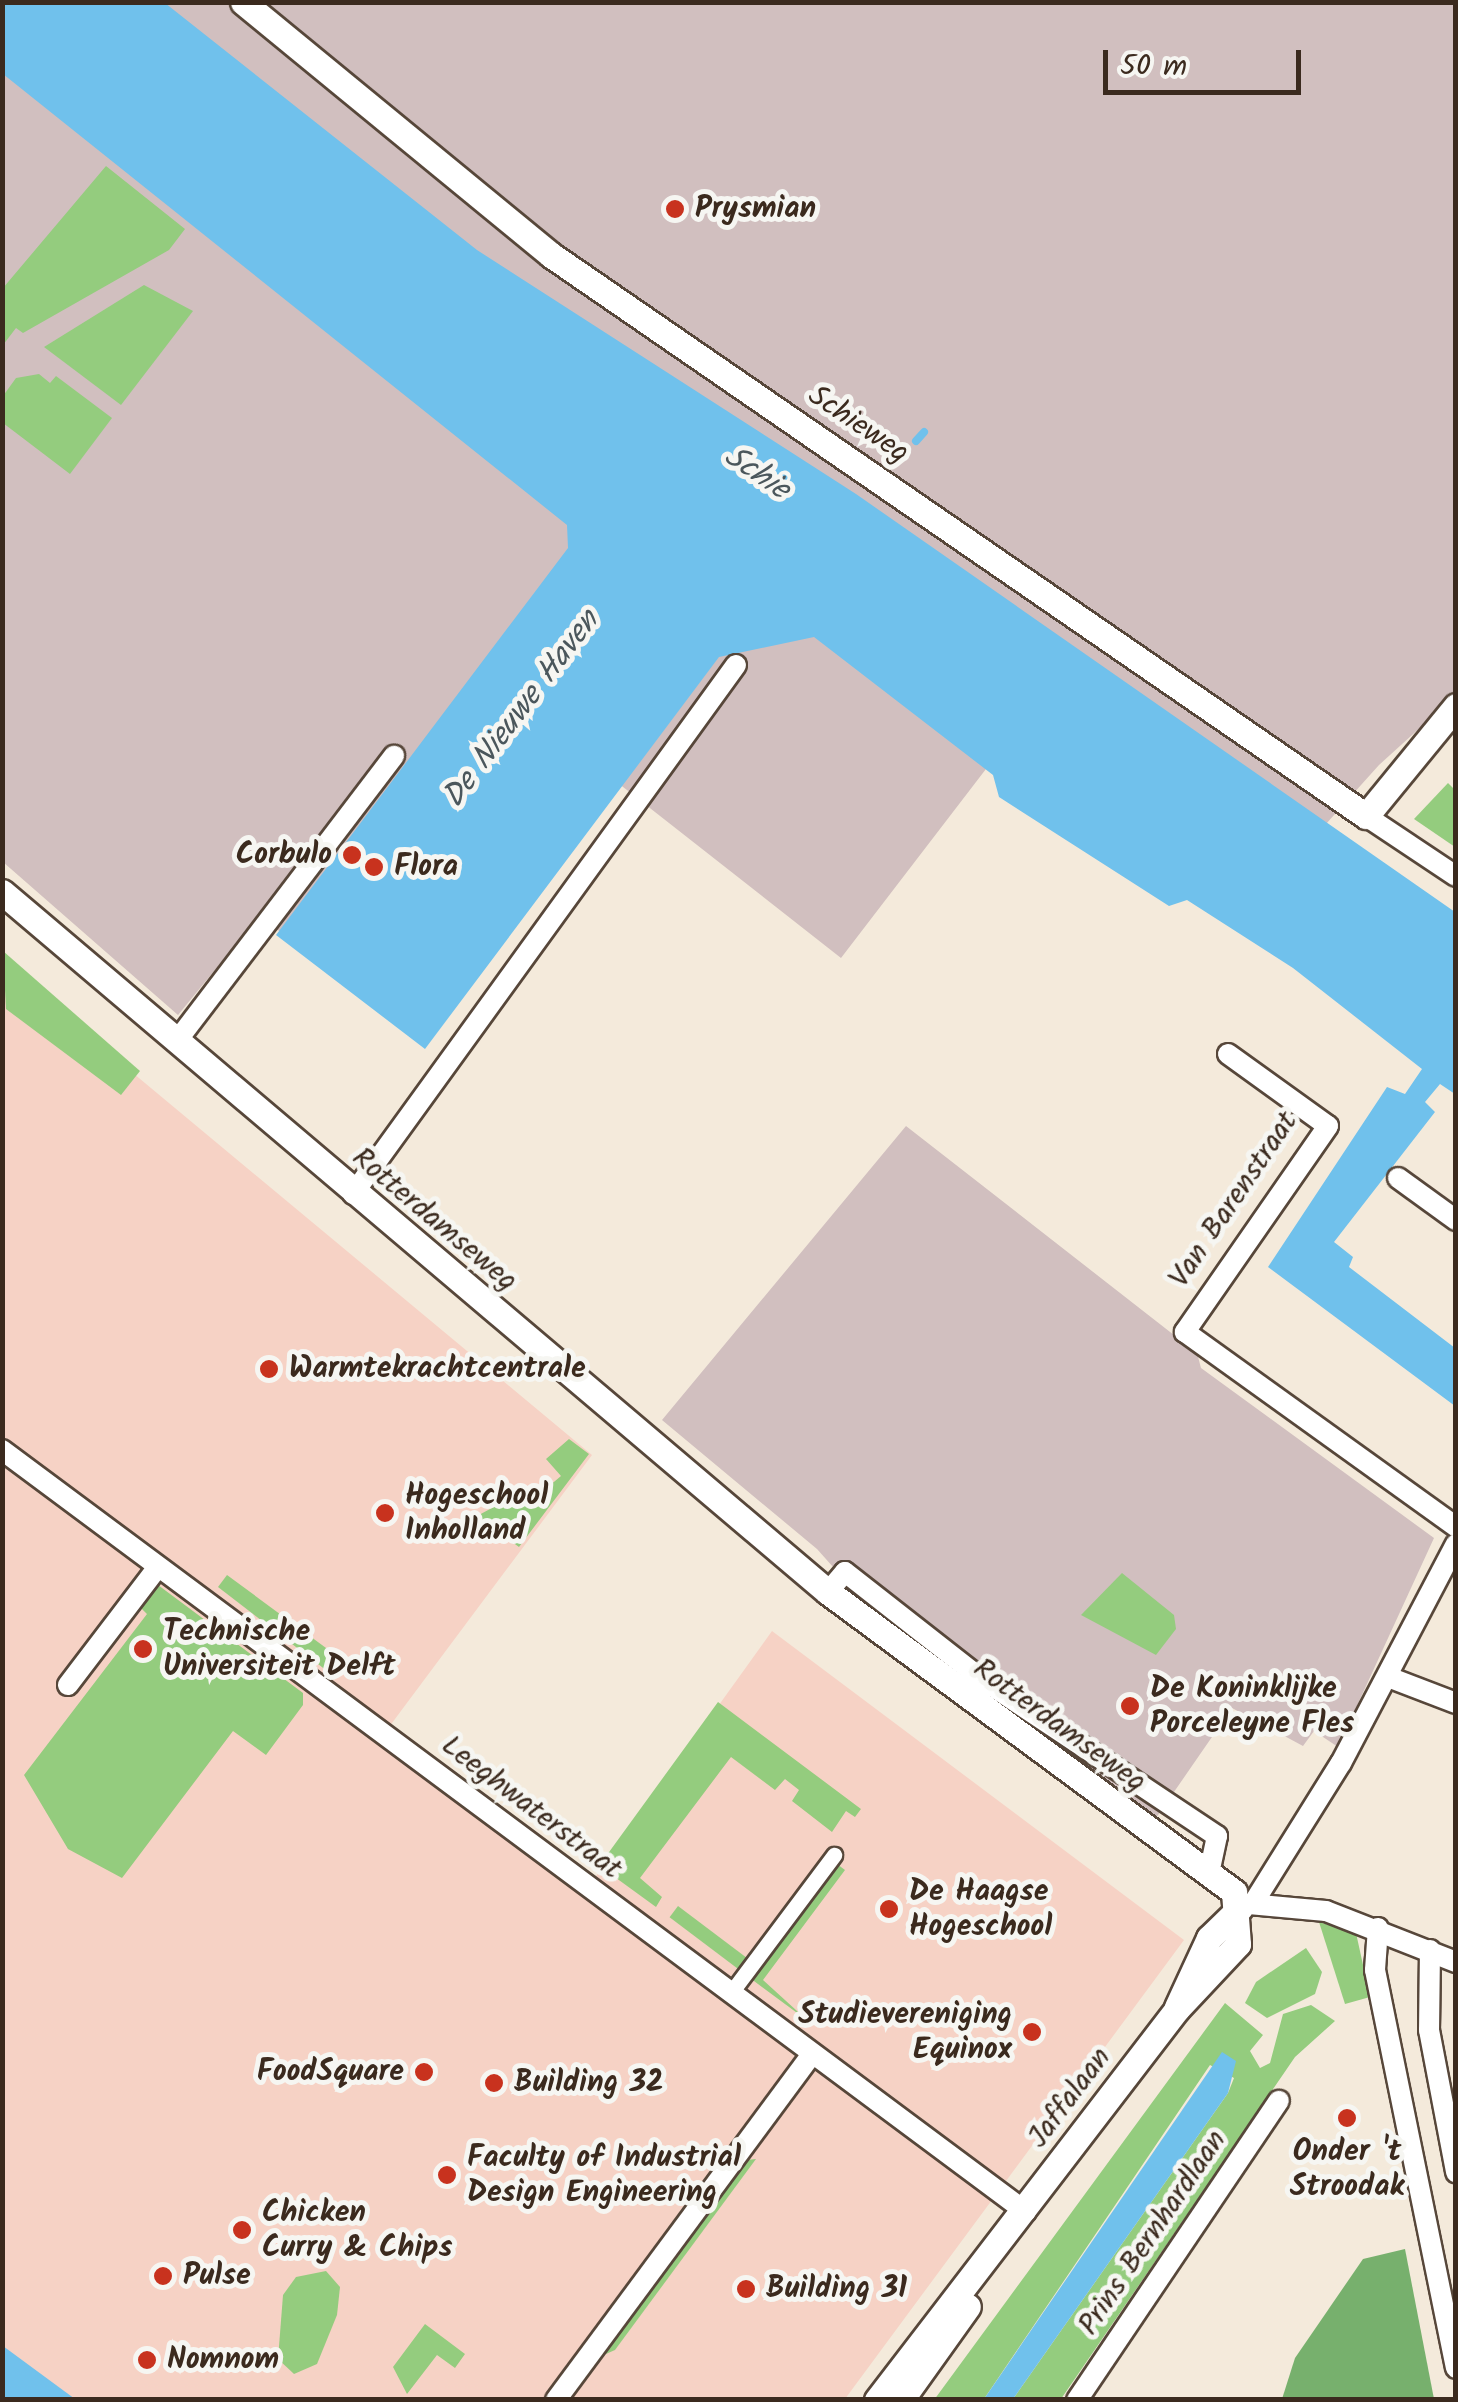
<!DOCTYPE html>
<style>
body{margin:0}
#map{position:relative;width:1458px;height:2402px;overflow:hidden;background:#f4eadb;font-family:Kalam,sans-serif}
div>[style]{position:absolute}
.built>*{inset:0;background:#f6d2c5}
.industrial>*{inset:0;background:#d1bfbf}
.green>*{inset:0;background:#94cc7e;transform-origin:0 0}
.forest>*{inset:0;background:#77b06d}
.water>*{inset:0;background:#70c1ec}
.stream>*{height:8px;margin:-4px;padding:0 4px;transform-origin:4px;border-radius:4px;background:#70c1ec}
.roads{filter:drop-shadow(2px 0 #57473a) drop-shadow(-2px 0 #57473a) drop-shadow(0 2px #57473a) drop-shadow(0 -2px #57473a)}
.pedestrian>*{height:15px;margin:-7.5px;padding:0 7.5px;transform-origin:7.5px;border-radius:7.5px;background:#fff}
.minor>*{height:20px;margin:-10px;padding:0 10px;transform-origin:10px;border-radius:10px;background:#fff}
.tertiary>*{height:25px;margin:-12.5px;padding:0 12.5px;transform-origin:12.5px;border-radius:12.5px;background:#fff}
.dots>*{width:28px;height:28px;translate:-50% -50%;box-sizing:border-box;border:5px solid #f6f6f2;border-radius:50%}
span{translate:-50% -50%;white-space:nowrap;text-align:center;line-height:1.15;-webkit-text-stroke:10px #f6f6f2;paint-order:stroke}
.poi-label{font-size:30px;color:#3b2a1e;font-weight:700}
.left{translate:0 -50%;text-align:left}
.right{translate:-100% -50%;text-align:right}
.street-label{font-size:30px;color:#3b2a1e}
.water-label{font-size:32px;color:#4b575c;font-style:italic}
.frame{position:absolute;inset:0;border:5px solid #3b2a1e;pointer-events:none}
.scale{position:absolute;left:1103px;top:50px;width:198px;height:45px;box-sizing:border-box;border:5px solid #3b2a1e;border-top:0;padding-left:12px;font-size:30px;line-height:35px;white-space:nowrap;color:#3b2a1e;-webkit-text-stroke:8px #f6f6f2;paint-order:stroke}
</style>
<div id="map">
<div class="built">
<i style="clip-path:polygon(2px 964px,592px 1455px,389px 1727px,594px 1879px,772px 1631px,1184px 1940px,845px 2399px,3px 2399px)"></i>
</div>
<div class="industrial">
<i style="clip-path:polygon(3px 3px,1455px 3px,1455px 696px,1379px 765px,1255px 903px,999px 752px,841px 958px,567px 743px,372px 1000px,259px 916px,178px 1015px,3px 862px)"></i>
<i style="clip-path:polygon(906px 1126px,1197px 1353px,1201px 1368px,1434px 1538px,1338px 1747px,1314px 1731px,1303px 1746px,1232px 1708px,1156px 1818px,867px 1605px,817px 1549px,662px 1420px)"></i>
</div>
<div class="green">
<i style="clip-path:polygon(106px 166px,185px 229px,169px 250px,23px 333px,16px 328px,3px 345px,3px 288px)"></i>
<i style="clip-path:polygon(144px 285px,193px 311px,121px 405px,44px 347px)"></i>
<i style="clip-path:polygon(39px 374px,50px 383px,56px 376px,112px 418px,70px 474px,3px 423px,3px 396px,16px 378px)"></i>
<i style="clip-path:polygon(1448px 783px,1455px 790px,1455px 847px,1414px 819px)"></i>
<i style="clip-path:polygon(3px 951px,140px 1071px,121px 1095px,6px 1009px)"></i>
<i style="clip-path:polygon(569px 1439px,589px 1454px,519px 1547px,477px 1516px,527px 1489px,536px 1497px,561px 1476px,546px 1459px)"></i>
<i style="clip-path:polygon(1122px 1573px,1174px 1615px,1176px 1629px,1156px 1655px,1081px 1615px)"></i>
<i style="clip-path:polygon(227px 1575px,341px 1659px,331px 1674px,218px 1587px)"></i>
<i style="clip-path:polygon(158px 1585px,303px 1693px,303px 1705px,266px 1755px,233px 1731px,122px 1878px,68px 1849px,24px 1775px,147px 1614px,141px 1608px)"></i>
<i style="clip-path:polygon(718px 1702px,861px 1809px,855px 1817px,846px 1811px,832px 1832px,792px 1801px,799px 1790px,785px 1779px,775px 1790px,731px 1757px,640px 1878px,662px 1897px,656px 1907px,601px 1867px,604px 1859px)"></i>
<i style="clip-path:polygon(837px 1864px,845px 1870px,763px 1980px,808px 2021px,750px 1978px)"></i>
<i style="left:678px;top:1906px;width:88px;height:14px;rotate:37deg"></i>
<i style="clip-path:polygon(1319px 1922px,1356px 1933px,1370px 1997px,1345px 2004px)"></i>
<i style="clip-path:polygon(1306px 1948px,1322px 1972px,1315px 1994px,1267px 2018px,1245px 2003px,1256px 1982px)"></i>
<i style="clip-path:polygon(1225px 2003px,1263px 2035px,1250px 2051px,1260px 2068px,1270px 2063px,1283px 2014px,1311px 2005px,1335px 2021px,1295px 2057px,1061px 2399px,1013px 2399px,1228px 2093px,1234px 2078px,1210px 2065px,984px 2399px,934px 2400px)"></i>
<i style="clip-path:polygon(756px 2159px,615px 2350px,599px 2357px,747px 2160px)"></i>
<i style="clip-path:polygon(326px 2271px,340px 2287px,337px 2315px,317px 2364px,294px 2374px,278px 2359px,283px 2295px,296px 2277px)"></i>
<i style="clip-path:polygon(425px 2324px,465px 2354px,455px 2368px,437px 2355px,407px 2394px,393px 2367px)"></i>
</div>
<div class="forest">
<i style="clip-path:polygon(1405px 2249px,1434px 2399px,1282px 2399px,1295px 2358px,1363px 2259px)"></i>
</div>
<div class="water">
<i style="clip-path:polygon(2px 3px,165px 3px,477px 250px,856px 494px,1455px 912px,1455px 1094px,1440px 1084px,1425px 1102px,1435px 1112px,1334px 1242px,1353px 1257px,1349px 1267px,1455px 1348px,1455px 1406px,1268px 1267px,1387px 1087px,1405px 1094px,1422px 1069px,1293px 968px,1187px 900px,1169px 906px,999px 797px,993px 775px,814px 637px,719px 657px,425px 1049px,276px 935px,568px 548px,567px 525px,3px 74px)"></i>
<i style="clip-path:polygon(1222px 2052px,1236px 2061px,1228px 2093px,1013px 2399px,984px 2399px)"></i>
<i style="clip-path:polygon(2px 2346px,3px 2346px,75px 2399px,3px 2399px)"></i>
</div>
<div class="stream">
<i style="left:916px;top:441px;width:12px;rotate:-48deg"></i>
</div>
<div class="roads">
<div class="pedestrian">
<i style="left:730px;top:1994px;width:174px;rotate:-53.2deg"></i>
</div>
<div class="minor">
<i style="left:1366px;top:816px;width:108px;rotate:33.7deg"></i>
<i style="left:176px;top:1042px;width:360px;rotate:-52.7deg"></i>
<i style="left:1228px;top:1054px;width:123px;rotate:35.8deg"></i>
<i style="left:1328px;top:1126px;width:251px;rotate:124.8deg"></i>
<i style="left:1185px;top:1332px;width:334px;rotate:35.7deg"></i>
<i style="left:1398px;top:1178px;width:72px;rotate:35.9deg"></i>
<i style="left:353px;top:1194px;width:653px;rotate:-54.1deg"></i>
<i style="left:2px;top:1450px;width:1276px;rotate:36.65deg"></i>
<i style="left:828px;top:1592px;width:26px;rotate:-50deg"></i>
<i style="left:845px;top:1572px;width:172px;rotate:38.1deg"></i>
<i style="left:980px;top:1678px;width:285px;rotate:33.7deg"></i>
<i style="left:1217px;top:1836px;width:33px;rotate:102deg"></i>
<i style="left:1388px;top:1677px;width:73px;rotate:20.9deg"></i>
<i style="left:68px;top:1685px;width:148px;rotate:-52.7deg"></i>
<i style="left:1254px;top:1902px;width:164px;rotate:-58deg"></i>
<i style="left:1341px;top:1763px;width:247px;rotate:-62.3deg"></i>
<i style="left:1249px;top:1904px;width:77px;rotate:5.2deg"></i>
<i style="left:1326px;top:1911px;width:140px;rotate:21.4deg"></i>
<i style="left:1378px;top:1928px;width:42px;rotate:94.1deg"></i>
<i style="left:1375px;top:1970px;width:406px;rotate:78.5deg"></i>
<i style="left:1430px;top:1950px;width:80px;rotate:90.7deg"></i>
<i style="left:1429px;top:2030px;width:145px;rotate:79.2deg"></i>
<i style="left:556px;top:2400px;width:429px;rotate:-53.5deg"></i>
<i style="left:1077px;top:2400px;width:361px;rotate:-56deg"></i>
</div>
<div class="tertiary">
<i style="left:243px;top:2px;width:399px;rotate:39.4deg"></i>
<i style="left:551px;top:255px;width:989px;rotate:34.54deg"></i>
<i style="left:1366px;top:816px;width:142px;rotate:-50.7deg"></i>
<i style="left:2px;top:892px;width:1083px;rotate:40.28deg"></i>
<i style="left:828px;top:1592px;width:505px;rotate:36.46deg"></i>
<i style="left:1234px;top:1892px;width:52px;rotate:85.6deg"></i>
<i style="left:1238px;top:1944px;width:89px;rotate:133.2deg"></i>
<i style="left:1177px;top:2009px;width:493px;rotate:127.5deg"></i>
<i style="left:1177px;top:2007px;width:76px;rotate:-65.1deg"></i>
<i style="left:1209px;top:1938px;width:43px;rotate:-44.1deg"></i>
<i style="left:901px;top:2400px;width:115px;rotate:-54.5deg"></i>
</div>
</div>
<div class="dots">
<i style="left:675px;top:209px;background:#c8321e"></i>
<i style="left:352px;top:855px;background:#c8321e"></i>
<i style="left:374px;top:867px;background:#c8321e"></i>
<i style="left:269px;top:1369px;background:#c8321e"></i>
<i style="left:385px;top:1513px;background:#c8321e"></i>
<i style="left:143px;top:1649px;background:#c8321e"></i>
<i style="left:1130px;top:1706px;background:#c8321e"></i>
<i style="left:889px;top:1909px;background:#c8321e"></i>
<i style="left:1032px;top:2032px;background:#c8321e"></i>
<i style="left:424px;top:2072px;background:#c8321e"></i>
<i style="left:494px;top:2083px;background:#c8321e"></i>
<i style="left:1347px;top:2118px;background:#c8321e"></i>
<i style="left:447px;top:2175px;background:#c8321e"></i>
<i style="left:242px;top:2230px;background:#c8321e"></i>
<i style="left:163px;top:2276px;background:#c8321e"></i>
<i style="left:746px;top:2289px;background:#c8321e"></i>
<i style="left:147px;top:2360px;background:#c8321e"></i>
</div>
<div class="poi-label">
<span class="left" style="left:695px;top:209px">Prysmian</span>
<span class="right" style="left:332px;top:855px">Corbulo</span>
<span class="left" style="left:394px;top:867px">Flora</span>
<span class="left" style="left:289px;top:1369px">Warmtekrachtcentrale</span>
<span class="left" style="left:405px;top:1513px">Hogeschool<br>Inholland</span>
<span class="left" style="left:163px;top:1649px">Technische<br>Universiteit Delft</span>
<span class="left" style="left:1150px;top:1706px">De Koninklijke<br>Porceleyne Fles</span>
<span class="left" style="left:909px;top:1909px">De Haagse<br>Hogeschool</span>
<span class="right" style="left:1012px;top:2032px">Studievereniging<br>Equinox</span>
<span class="right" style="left:404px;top:2072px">FoodSquare</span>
<span class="left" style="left:514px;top:2083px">Building 32</span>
<span style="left:1347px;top:2169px">Onder 't<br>Stroodak</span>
<span class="left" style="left:467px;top:2175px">Faculty of Industrial<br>Design Engineering</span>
<span class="left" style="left:262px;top:2230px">Chicken<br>Curry &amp; Chips</span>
<span class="left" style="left:183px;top:2276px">Pulse</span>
<span class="left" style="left:766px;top:2289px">Building 31</span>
<span class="left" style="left:167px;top:2360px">Nomnom</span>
</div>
<div class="street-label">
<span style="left:858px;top:425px;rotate:34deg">Schieweg</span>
<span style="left:1234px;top:1200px;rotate:-56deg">Van Barenstraat</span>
<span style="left:434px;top:1220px;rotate:40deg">Rotterdamseweg</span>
<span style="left:1059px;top:1726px;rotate:36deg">Rotterdamseweg</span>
<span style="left:531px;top:1808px;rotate:37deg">Leeghwaterstraat</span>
<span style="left:1070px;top:2098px;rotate:-53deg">Jaffalaan</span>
<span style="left:1153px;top:2233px;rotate:-56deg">Prins Bernhardlaan</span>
</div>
<div class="water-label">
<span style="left:756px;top:474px;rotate:34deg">Schie</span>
<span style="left:522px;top:710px;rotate:-53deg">De Nieuwe Haven</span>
</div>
<div class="frame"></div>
<div class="scale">50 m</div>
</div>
